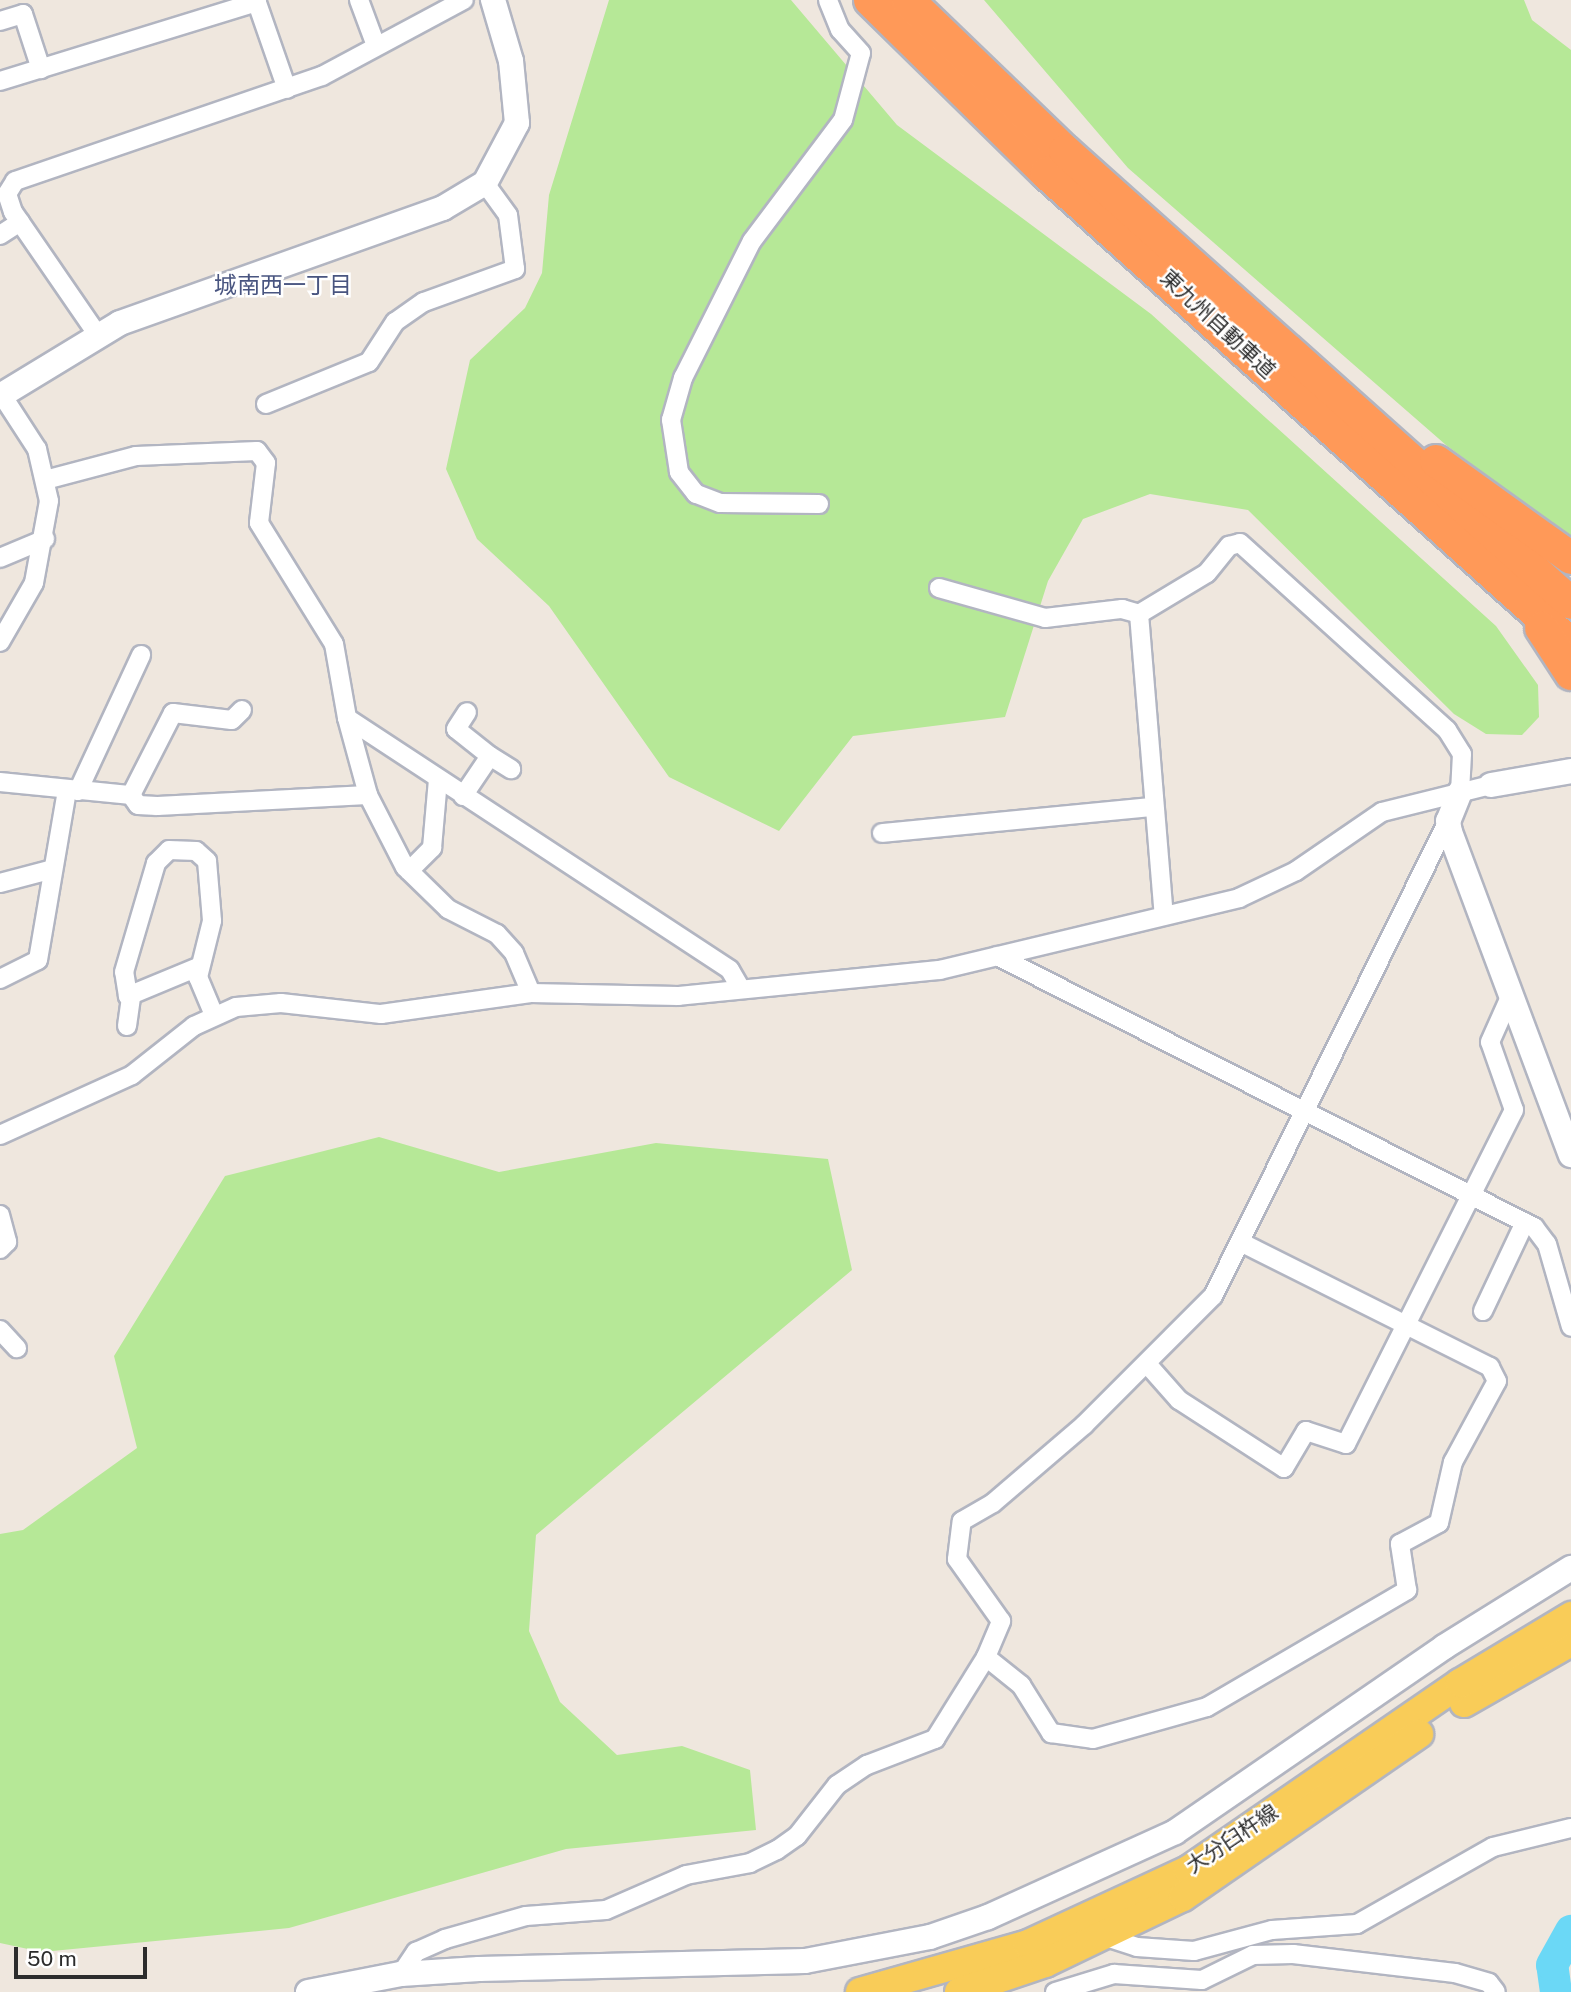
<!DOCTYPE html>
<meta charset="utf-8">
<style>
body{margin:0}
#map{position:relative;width:1571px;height:1992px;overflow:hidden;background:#efe7de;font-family:"Public Sans","Noto Sans JP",sans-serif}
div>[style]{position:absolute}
.green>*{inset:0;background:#b6e897}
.river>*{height:32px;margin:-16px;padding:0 16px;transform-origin:16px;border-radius:16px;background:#6bd8f6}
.roads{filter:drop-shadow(2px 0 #b2b5c1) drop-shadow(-2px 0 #b2b5c1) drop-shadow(0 2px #b2b5c1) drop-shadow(0 -2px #b2b5c1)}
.street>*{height:18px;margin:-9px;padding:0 9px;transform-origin:9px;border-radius:9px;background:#fff}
.secondary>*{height:24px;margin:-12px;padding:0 12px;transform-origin:12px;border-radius:12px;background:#fff}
.primary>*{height:28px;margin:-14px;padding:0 14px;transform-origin:14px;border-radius:14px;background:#f9cc58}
.highway>*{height:32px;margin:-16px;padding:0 16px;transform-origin:16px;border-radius:16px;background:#ff9958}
span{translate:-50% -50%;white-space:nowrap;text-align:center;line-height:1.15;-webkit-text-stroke:5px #fff;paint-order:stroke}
.street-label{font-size:21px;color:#2c2c2c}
.neighbourhood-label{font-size:23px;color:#495580}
.scale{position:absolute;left:14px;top:1947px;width:133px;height:32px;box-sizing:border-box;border:4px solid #2c2c2c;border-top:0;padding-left:9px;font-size:21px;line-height:24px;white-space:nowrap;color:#2c2c2c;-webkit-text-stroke:5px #fff;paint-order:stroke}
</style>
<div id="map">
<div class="green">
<i style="clip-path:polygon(609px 0,791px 0,897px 125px,1151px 314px,1496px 626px,1538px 685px,1539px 717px,1522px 735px,1486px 734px,1454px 714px,1248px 510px,1150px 494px,1083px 519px,1048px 581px,1005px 717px,853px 736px,779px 831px,669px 777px,549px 606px,477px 539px,446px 469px,470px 360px,525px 308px,542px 273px,549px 195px)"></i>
<i style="clip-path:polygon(984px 0,1524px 0,1532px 20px,1571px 50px,1571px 539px,1446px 445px,1128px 168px)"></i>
<i style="clip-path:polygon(379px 1137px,499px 1172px,656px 1143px,828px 1159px,852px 1270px,536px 1535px,529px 1631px,560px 1702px,617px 1755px,682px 1746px,750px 1770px,756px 1830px,566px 1849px,289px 1928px,42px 1952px,0 1943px,0 1534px,23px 1530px,137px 1448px,114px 1356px,225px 1176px)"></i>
</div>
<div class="river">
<i style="left:1556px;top:1992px;width:27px;rotate:-98deg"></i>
<i style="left:1552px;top:1965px;width:39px;rotate:-61deg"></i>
</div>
<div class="roads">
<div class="street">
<i style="left:256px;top:0;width:94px;rotate:70.8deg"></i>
<i style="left:359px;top:0;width:46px;rotate:69.6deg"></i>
<i style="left:0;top:21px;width:24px;rotate:-17deg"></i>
<i style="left:23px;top:14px;width:58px;rotate:71.9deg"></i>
<i style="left:0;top:81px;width:269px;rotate:-17.1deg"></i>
<i style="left:0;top:235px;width:24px;rotate:-33deg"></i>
<i style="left:97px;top:334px;width:148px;rotate:-124.5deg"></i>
<i style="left:13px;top:212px;width:19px;rotate:-108deg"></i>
<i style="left:7px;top:194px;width:15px;rotate:-58deg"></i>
<i style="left:15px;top:181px;width:324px;rotate:-18.9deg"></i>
<i style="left:322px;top:76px;width:161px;rotate:-28.2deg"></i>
<i style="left:0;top:392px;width:68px;rotate:57deg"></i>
<i style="left:37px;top:449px;width:53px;rotate:77deg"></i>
<i style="left:49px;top:501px;width:83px;rotate:100.4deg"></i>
<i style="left:34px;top:583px;width:68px;rotate:120deg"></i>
<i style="left:266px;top:404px;width:111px;rotate:-22.2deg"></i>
<i style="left:369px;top:362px;width:48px;rotate:-57deg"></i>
<i style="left:395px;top:322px;width:35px;rotate:-35deg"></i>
<i style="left:424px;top:302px;width:97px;rotate:-19.9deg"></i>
<i style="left:515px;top:269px;width:54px;rotate:-97.4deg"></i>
<i style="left:508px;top:215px;width:39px;rotate:-126deg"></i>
<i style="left:49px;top:479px;width:90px;rotate:-14.8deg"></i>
<i style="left:136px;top:456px;width:121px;rotate:-2.4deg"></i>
<i style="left:257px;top:451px;width:15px;rotate:53deg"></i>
<i style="left:266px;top:463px;width:60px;rotate:96.7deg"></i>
<i style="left:259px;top:523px;width:142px;rotate:58.2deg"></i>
<i style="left:334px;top:644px;width:75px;rotate:80deg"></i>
<i style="left:347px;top:718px;width:458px;rotate:33.3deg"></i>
<i style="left:730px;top:970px;width:22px;rotate:60deg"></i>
<i style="left:819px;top:504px;width:99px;rotate:-179.4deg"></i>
<i style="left:720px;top:503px;width:26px;rotate:-159deg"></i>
<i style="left:696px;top:494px;width:28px;rotate:-128deg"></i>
<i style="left:679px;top:472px;width:53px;rotate:-98.7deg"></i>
<i style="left:671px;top:420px;width:44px;rotate:-74.1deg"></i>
<i style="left:683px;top:378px;width:153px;rotate:-63.3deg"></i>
<i style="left:752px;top:241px;width:151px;rotate:-53.1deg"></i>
<i style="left:843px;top:120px;width:69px;rotate:-75deg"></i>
<i style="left:861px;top:53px;width:31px;rotate:-132deg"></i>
<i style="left:840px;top:30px;width:32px;rotate:-112deg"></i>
<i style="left:0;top:558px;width:49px;rotate:-22.9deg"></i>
<i style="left:939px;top:588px;width:110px;rotate:15.8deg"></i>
<i style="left:1045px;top:618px;width:78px;rotate:-6.7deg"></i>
<i style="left:1122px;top:609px;width:18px;rotate:16deg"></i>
<i style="left:1139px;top:614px;width:79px;rotate:-31.1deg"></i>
<i style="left:1207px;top:573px;width:35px;rotate:-51deg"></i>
<i style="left:1229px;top:546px;width:11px;rotate:-15deg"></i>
<i style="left:1240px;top:543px;width:279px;rotate:42.1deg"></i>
<i style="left:1447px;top:730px;width:28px;rotate:58deg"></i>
<i style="left:1462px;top:754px;width:38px;rotate:93deg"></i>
<i style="left:1139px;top:614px;width:302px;rotate:85.3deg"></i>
<i style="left:347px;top:718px;width:80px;rotate:74.7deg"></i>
<i style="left:368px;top:795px;width:81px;rotate:62.8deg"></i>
<i style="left:405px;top:867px;width:60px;rotate:44.3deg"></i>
<i style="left:448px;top:909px;width:55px;rotate:27deg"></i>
<i style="left:497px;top:934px;width:25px;rotate:48deg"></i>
<i style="left:514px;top:953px;width:43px;rotate:67deg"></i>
<i style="left:490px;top:756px;width:25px;rotate:32deg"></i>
<i style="left:0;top:782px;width:132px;rotate:5.7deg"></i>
<i style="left:131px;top:795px;width:92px;rotate:-62.9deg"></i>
<i style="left:173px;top:713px;width:59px;rotate:6.8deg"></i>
<i style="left:232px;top:720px;width:14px;rotate:-45deg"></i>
<i style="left:78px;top:791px;width:150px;rotate:-65.1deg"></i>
<i style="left:131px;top:795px;width:12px;rotate:55deg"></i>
<i style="left:138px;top:805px;width:19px;rotate:3deg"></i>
<i style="left:157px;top:806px;width:211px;rotate:-3deg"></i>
<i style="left:463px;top:796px;width:48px;rotate:-56deg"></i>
<i style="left:490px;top:756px;width:43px;rotate:-141.5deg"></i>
<i style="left:456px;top:729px;width:20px;rotate:-57deg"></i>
<i style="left:882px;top:833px;width:272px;rotate:-5.5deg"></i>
<i style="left:409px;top:871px;width:33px;rotate:-45deg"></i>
<i style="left:432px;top:848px;width:69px;rotate:-85deg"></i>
<i style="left:0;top:883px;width:55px;rotate:-14.8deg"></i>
<i style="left:997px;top:956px;width:602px;rotate:26.78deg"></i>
<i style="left:1534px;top:1227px;width:21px;rotate:53deg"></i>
<i style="left:1547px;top:1244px;width:86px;rotate:73.9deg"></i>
<i style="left:198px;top:967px;width:76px;rotate:157.5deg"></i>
<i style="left:128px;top:996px;width:24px;rotate:-99deg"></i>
<i style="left:124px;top:972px;width:114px;rotate:-73.6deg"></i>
<i style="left:156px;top:863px;width:18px;rotate:-45deg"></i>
<i style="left:169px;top:850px;width:27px;rotate:2deg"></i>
<i style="left:196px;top:851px;width:15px;rotate:42deg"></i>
<i style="left:207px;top:861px;width:60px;rotate:85.2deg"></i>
<i style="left:212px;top:921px;width:58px;rotate:104deg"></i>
<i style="left:198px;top:977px;width:41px;rotate:67.2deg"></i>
<i style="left:0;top:979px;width:42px;rotate:-26.6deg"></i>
<i style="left:38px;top:960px;width:172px;rotate:-80.3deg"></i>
<i style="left:127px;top:1026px;width:28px;rotate:-82deg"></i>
<i style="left:0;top:1135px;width:145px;rotate:-24.4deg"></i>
<i style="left:132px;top:1075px;width:79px;rotate:-38.3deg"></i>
<i style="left:194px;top:1026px;width:46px;rotate:-24.3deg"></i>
<i style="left:236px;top:1007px;width:45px;rotate:-5.1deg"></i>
<i style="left:281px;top:1003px;width:101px;rotate:6.3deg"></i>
<i style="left:381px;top:1014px;width:151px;rotate:-8deg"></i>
<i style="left:531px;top:993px;width:147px;rotate:1.2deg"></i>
<i style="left:678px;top:996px;width:263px;rotate:-5.7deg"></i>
<i style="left:940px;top:970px;width:308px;rotate:-13.5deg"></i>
<i style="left:1239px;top:898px;width:63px;rotate:-25.3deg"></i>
<i style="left:1296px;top:871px;width:104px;rotate:-34.5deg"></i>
<i style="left:1382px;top:812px;width:112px;rotate:-13.9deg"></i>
<i style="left:0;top:1215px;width:28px;rotate:75deg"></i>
<i style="left:7px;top:1242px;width:10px;rotate:135deg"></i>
<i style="left:1483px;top:1311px;width:98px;rotate:-64.7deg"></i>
<i style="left:0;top:1330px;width:25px;rotate:47deg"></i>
<i style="left:1148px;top:1365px;width:47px;rotate:48.5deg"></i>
<i style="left:1179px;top:1400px;width:125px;rotate:32.9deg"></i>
<i style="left:1284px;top:1468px;width:43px;rotate:-59.3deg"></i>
<i style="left:1306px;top:1431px;width:42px;rotate:18deg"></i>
<i style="left:1346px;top:1444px;width:374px;rotate:-63.3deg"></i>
<i style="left:1514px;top:1110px;width:72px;rotate:-109.4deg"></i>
<i style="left:1490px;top:1042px;width:49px;rotate:-66deg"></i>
<i style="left:986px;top:1657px;width:39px;rotate:-67deg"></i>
<i style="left:1001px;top:1621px;width:76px;rotate:-125.4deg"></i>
<i style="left:957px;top:1559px;width:38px;rotate:-83deg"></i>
<i style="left:962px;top:1521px;width:36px;rotate:-30deg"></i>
<i style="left:993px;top:1503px;width:120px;rotate:-40.6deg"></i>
<i style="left:1084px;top:1425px;width:182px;rotate:-45deg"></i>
<i style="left:1213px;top:1296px;width:530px;rotate:-63.68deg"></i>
<i style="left:1100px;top:1935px;width:39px;rotate:18deg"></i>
<i style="left:1137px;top:1947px;width:57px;rotate:4deg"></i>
<i style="left:1194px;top:1951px;width:81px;rotate:-15.1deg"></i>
<i style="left:1272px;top:1930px;width:85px;rotate:-4deg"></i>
<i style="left:1357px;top:1924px;width:156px;rotate:-29.5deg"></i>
<i style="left:1493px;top:1847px;width:80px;rotate:-13.7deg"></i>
<i style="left:401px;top:1974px;width:27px;rotate:-56deg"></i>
<i style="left:416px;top:1952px;width:32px;rotate:-24deg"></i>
<i style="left:445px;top:1939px;width:84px;rotate:-15.9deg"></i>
<i style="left:526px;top:1916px;width:80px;rotate:-4.3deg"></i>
<i style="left:606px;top:1910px;width:87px;rotate:-23.6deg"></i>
<i style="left:686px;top:1875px;width:65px;rotate:-10.6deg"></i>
<i style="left:750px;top:1863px;width:30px;rotate:-26deg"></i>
<i style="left:777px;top:1850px;width:24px;rotate:-35deg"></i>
<i style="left:797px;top:1836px;width:65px;rotate:-51.9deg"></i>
<i style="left:837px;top:1785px;width:36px;rotate:-34deg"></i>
<i style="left:867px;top:1765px;width:73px;rotate:-20.9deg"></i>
<i style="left:935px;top:1739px;width:97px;rotate:-58.1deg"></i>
<i style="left:986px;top:1657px;width:45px;rotate:38.7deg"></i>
<i style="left:1021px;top:1685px;width:57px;rotate:58deg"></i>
<i style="left:1051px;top:1733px;width:42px;rotate:8.1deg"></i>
<i style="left:1093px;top:1739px;width:118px;rotate:-15.7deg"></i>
<i style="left:1207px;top:1707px;width:232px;rotate:-30.3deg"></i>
<i style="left:1407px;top:1590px;width:47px;rotate:-98.7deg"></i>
<i style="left:1400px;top:1544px;width:44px;rotate:-28.3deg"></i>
<i style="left:1439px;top:1523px;width:63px;rotate:-77.1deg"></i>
<i style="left:1453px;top:1462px;width:92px;rotate:-61.5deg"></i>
<i style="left:1497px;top:1381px;width:16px;rotate:-117deg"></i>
<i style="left:1490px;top:1367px;width:277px;rotate:-153.4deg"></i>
<i style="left:1055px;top:1992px;width:62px;rotate:-17deg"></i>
<i style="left:1114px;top:1974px;width:88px;rotate:3.9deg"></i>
<i style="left:1202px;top:1980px;width:57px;rotate:-26.1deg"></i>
<i style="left:1253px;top:1955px;width:40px;rotate:-1.4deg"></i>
<i style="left:1293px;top:1954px;width:163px;rotate:6.7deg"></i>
<i style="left:1455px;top:1973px;width:35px;rotate:16deg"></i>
<i style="left:1489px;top:1983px;width:11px;rotate:52deg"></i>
</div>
<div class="secondary">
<i style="left:0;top:396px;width:140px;rotate:-31.3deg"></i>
<i style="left:120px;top:323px;width:343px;rotate:-19.6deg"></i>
<i style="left:443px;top:208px;width:49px;rotate:-30.8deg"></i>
<i style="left:485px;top:183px;width:68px;rotate:-61.9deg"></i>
<i style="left:517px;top:123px;width:62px;rotate:-95.5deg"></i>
<i style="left:511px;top:61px;width:64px;rotate:-106.4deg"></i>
<i style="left:1491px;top:785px;width:81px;rotate:-9.9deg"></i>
<i style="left:1460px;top:792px;width:31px;rotate:112deg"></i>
<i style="left:1448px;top:821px;width:11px;rotate:80deg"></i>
<i style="left:1450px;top:832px;width:345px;rotate:69.5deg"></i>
<i style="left:308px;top:1992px;width:95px;rotate:-11deg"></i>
<i style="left:401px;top:1974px;width:78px;rotate:-3.7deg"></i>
<i style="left:479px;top:1969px;width:326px;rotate:-1.4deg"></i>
<i style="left:805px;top:1961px;width:127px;rotate:-10.9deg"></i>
<i style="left:930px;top:1937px;width:61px;rotate:-19deg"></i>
<i style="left:988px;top:1917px;width:205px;rotate:-24.4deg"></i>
<i style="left:1175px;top:1832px;width:326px;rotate:-34.5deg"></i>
<i style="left:1444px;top:1647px;width:150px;rotate:-31.9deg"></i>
</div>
<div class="primary">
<i style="left:1464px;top:1703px;width:123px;rotate:-29.7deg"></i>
<i style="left:860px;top:1992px;width:175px;rotate:-15.9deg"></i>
<i style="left:1028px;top:1944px;width:176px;rotate:-24.8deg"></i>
<i style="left:1188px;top:1870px;width:330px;rotate:-34.5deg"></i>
<i style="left:1460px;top:1683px;width:130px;rotate:-31.1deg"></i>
<i style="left:959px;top:1992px;width:91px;rotate:-18.6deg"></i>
<i style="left:1045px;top:1963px;width:153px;rotate:-25.6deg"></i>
<i style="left:1183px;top:1897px;width:287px;rotate:-34.6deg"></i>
</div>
<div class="highway">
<i style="left:870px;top:0;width:247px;rotate:44.5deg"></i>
<i style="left:1046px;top:173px;width:705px;rotate:41.9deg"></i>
<i style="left:908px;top:0;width:218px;rotate:43.9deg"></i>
<i style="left:1065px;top:151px;width:678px;rotate:41.77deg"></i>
<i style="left:1436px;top:461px;width:166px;rotate:35.7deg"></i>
<i style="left:1541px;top:628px;width:55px;rotate:56.9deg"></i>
</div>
</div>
<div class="street-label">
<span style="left:1218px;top:324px;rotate:43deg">東九州自動車道</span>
<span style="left:1232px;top:1839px;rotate:-34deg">大分臼杵線</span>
</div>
<div class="neighbourhood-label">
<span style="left:283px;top:285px">城南西一丁目</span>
</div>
<div class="scale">50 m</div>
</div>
